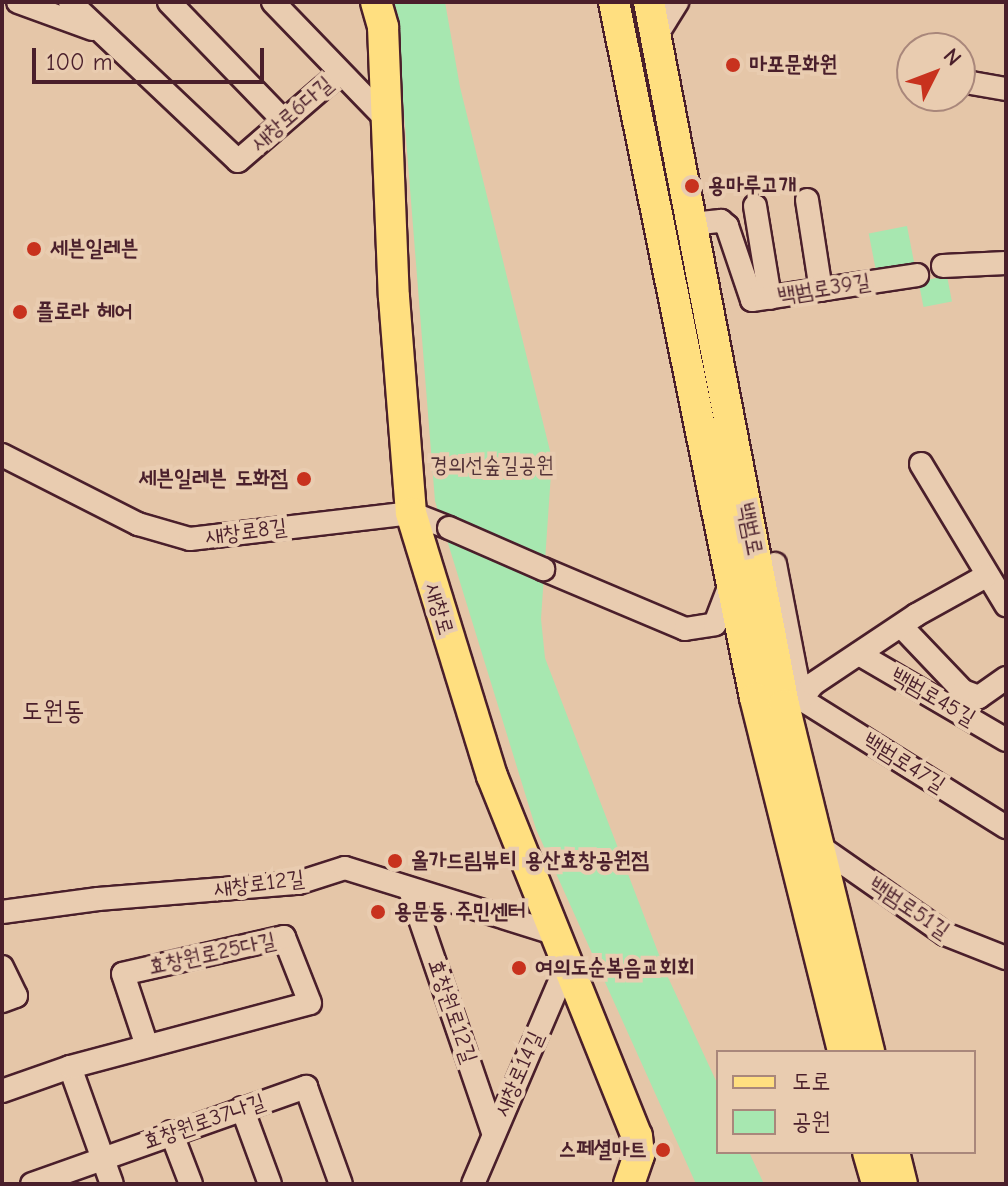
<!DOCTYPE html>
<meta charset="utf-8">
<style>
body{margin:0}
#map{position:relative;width:1008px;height:1186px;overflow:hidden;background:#e5c6a8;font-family:"Comic Neue","Poor Story",sans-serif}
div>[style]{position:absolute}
.green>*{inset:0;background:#a7e7b0;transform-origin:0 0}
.roads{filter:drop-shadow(2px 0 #4a1f2b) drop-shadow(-2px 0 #4a1f2b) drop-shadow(0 2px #4a1f2b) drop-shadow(0 -2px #4a1f2b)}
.minor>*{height:22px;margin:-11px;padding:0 11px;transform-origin:11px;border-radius:11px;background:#e9ccb0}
.major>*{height:30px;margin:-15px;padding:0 15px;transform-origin:15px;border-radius:15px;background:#ffdf80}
.bridges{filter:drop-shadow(2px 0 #4a1f2b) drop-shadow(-2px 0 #4a1f2b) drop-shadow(0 2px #4a1f2b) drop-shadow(0 -2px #4a1f2b)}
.minor-bridge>*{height:22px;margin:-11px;padding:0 11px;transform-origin:11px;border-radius:11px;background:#e9ccb0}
.dots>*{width:22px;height:22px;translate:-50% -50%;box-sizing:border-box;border:4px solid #e9ccb0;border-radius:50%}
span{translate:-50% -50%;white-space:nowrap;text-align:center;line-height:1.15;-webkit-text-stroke:8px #e9ccb0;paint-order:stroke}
.poi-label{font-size:22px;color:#4a1f2b;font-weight:700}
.left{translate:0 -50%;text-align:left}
.right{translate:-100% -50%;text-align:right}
.street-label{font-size:22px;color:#4a1f2b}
.park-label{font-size:22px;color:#533338}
.quarter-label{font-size:26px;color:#4a1f2b}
.frame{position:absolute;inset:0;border:4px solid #4a1f2b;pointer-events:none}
.legend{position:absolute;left:716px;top:1050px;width:260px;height:104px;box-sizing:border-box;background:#e9ccb0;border:2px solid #a9877b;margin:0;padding:10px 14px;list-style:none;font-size:24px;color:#4a1f2b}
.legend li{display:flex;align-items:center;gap:16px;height:40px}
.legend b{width:40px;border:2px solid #a9877b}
.north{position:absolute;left:896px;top:32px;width:80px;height:80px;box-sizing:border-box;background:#e9ccb0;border:2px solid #a9877b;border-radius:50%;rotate:48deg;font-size:22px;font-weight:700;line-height:32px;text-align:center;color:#4a1f2b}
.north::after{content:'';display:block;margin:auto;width:28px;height:36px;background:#c8321e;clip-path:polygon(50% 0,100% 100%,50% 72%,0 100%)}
.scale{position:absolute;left:32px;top:48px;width:232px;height:36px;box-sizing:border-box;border:4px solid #4a1f2b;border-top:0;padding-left:10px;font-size:24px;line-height:28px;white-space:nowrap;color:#4a1f2b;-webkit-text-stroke:6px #e9ccb0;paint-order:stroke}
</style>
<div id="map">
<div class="green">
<i style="clip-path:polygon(390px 2px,445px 2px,460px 87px,552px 459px,541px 619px,545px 658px,666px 973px,718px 1085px,718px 1152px,749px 1152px,764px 1184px,696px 1184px,536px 829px,435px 501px,397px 26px)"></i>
<i style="left:907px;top:226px;width:47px;height:39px;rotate:79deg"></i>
<i style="left:947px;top:276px;width:26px;height:29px;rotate:79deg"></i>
</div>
<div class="roads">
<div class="minor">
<i style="left:18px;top:2px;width:79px;rotate:20deg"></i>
<i style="left:70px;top:2px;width:231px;rotate:43.4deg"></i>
<i style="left:238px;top:161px;width:135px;rotate:-40.8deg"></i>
<i style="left:169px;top:2px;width:165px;rotate:46deg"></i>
<i style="left:273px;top:2px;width:164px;rotate:46deg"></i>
<i style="left:656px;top:36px;width:40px;rotate:-58deg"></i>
<i style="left:960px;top:81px;width:47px;rotate:9.9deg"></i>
<i style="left:807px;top:200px;width:91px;rotate:81.2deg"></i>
<i style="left:755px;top:206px;width:93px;rotate:80.7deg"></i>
<i style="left:691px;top:224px;width:30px;rotate:-6deg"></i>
<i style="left:721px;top:221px;width:8px;rotate:40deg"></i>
<i style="left:727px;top:226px;width:78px;rotate:71.3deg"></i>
<i style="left:752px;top:300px;width:167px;rotate:-8.6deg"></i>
<i style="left:943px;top:266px;width:63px;rotate:-2.7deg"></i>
<i style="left:2px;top:455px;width:153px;rotate:26.9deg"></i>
<i style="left:138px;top:524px;width:54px;rotate:16.1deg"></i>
<i style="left:190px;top:539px;width:223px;rotate:-6.7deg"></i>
<i style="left:411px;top:513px;width:41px;rotate:21.5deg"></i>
<i style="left:921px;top:464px;width:165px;rotate:58.9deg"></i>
<i style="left:775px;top:564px;width:137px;rotate:79.1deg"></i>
<i style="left:543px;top:569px;width:154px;rotate:22.9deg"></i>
<i style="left:685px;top:629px;width:30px;rotate:-9deg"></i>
<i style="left:715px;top:624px;width:42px;rotate:-69deg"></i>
<i style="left:901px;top:626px;width:90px;rotate:46.4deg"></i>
<i style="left:963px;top:691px;width:17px;rotate:21deg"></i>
<i style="left:979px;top:697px;width:33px;rotate:-35deg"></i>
<i style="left:859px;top:654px;width:170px;rotate:30.3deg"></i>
<i style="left:801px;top:699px;width:242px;rotate:32deg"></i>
<i style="left:784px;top:705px;width:18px;rotate:-19deg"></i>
<i style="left:801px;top:699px;width:19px;rotate:-51deg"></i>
<i style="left:813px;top:684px;width:124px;rotate:-33.8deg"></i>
<i style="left:916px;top:615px;width:80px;rotate:-29.1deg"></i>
<i style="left:819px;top:846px;width:154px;rotate:34.9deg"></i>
<i style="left:945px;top:934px;width:66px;rotate:21.5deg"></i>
<i style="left:410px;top:890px;width:256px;rotate:71.1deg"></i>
<i style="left:2px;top:912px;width:97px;rotate:-7.7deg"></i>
<i style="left:98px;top:899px;width:201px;rotate:-4.6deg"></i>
<i style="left:298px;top:883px;width:49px;rotate:-17.7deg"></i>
<i style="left:345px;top:868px;width:219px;rotate:17.3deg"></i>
<i style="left:2px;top:967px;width:32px;rotate:64deg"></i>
<i style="left:16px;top:996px;width:15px;rotate:160deg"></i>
<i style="left:70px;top:1067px;width:124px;rotate:70.3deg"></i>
<i style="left:2px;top:1091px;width:72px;rotate:-19.4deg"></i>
<i style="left:70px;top:1067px;width:248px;rotate:-14.9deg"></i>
<i style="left:310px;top:1003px;width:71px;rotate:-111.5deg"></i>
<i style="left:284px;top:937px;width:165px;rotate:167.1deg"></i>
<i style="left:123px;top:974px;width:76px;rotate:71.6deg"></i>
<i style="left:242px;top:1108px;width:81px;rotate:69.8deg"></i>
<i style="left:171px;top:1132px;width:56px;rotate:69deg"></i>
<i style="left:32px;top:1184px;width:291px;rotate:-19.5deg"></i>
<i style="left:306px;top:1087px;width:103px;rotate:70.2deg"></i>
<i style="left:473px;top:1184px;width:238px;rotate:-66.8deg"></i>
</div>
<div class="major">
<i style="left:376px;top:2px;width:26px;rotate:74deg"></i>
<i style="left:383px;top:27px;width:270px;rotate:87.7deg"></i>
<i style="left:394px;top:297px;width:217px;rotate:85.5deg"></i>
<i style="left:411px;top:513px;width:275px;rotate:72.9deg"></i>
<i style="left:492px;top:776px;width:388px;rotate:68.1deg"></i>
<i style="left:637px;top:1136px;width:19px;rotate:84deg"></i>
<i style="left:639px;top:1155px;width:31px;rotate:109deg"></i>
<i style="left:614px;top:2px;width:710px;rotate:78.55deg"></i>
<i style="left:755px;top:698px;width:365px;rotate:76deg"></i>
<i style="left:649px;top:2px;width:716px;rotate:79.13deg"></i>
<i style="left:784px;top:705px;width:357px;rotate:76.2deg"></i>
<i style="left:868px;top:1152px;width:33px;rotate:74deg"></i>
<i style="left:894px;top:1152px;width:33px;rotate:76deg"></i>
</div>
</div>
<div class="bridges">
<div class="minor-bridge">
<i style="left:449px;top:528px;width:103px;rotate:23.6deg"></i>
</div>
</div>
<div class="dots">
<i style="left:733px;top:65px;background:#c8321e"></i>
<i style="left:692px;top:186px;background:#c8321e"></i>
<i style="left:34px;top:249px;background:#c8321e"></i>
<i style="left:20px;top:312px;background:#c8321e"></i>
<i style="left:304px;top:479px;background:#c8321e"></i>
<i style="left:395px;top:861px;background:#c8321e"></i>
<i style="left:378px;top:912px;background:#c8321e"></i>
<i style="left:519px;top:968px;background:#c8321e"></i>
<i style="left:663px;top:1150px;background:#c8321e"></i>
</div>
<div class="poi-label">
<span class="left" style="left:749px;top:65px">마포문화원</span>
<span class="left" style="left:708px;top:186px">용마루고개</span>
<span class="left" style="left:50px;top:249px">세븐일레븐</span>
<span class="left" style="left:36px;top:312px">플로라 헤어</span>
<span class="right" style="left:288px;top:479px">세븐일레븐 도화점</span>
<span class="left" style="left:411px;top:861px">올가드림뷰티 용산효창공원점</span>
<span class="left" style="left:394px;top:912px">용문동 주민센터</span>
<span class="left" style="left:535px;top:968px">여의도순복음교회회</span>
<span class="right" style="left:647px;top:1150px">스페셜마트</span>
</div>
<div class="street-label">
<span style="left:292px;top:114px;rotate:-41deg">새창로6다길</span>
<span style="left:824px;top:289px;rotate:-9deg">백범로39길</span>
<span style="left:750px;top:529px;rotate:79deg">백범로</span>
<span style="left:246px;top:532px;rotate:-7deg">새창로8길</span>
<span style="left:439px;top:609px;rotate:74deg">새창로</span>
<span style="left:933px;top:697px;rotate:30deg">백범로45길</span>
<span style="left:904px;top:763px;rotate:32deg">백범로47길</span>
<span style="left:259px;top:884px;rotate:-7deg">새창로12길</span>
<span style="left:909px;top:908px;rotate:34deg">백범로51길</span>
<span style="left:212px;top:954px;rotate:-12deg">효창원로25다길</span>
<span style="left:452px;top:1011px;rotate:71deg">효창원로12길</span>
<span style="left:519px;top:1074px;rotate:-66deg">새창로14길</span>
<span style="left:204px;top:1122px;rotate:-19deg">효창원로37나길</span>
</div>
<div class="park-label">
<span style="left:492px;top:466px">경의선숲길공원</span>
</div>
<div class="quarter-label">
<span style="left:53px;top:712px">도원동</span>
</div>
<div class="frame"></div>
<ul class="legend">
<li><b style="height:10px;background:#ffdf80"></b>도로</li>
<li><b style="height:22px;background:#a7e7b0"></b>공원</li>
</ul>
<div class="north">N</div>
<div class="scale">100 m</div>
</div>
